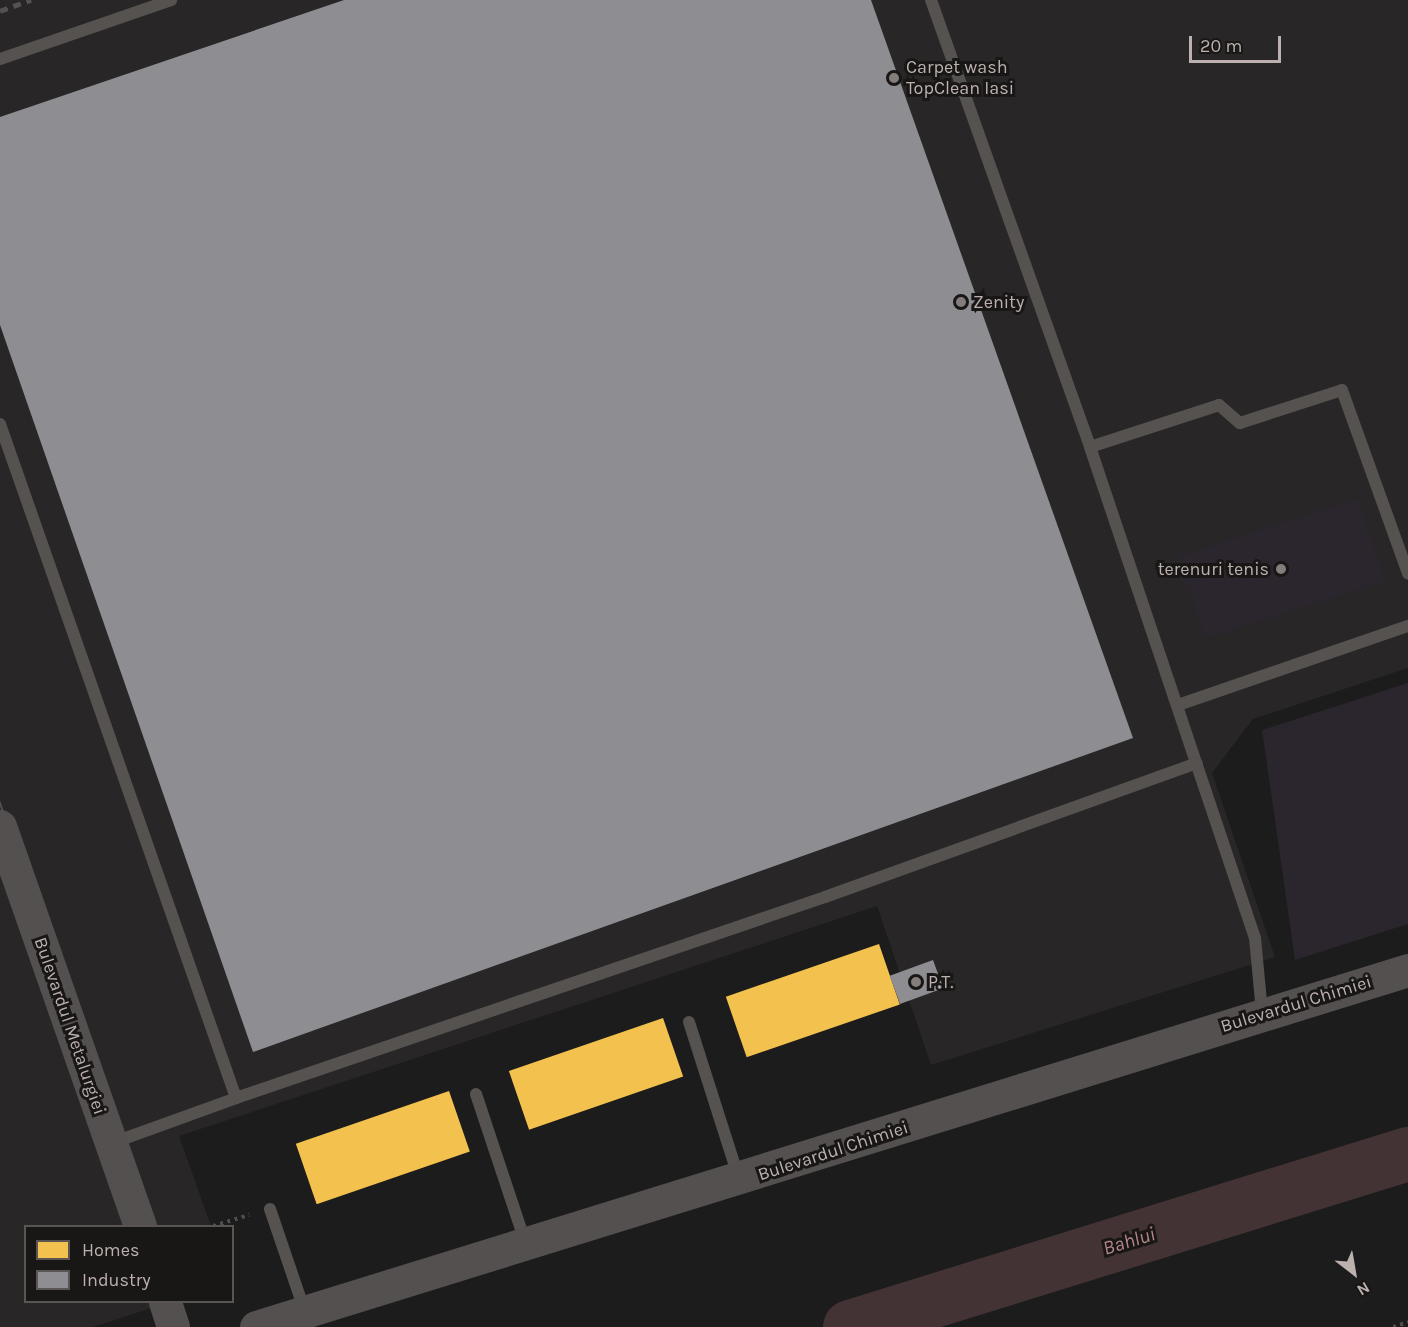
<!DOCTYPE html>
<style>
body{margin:0}
#map{position:relative;width:1408px;height:1327px;overflow:hidden;background:#1c1c1c;font-family:Karla,sans-serif}
div>[style]{position:absolute}
.built>*{inset:0;background:#282626}
.green>*{inset:0;background:#2b252d;transform-origin:0 0}
.homes>*{inset:0;background:#f2c14e;transform-origin:0 0}
.industry>*{inset:0;background:#8d8d92;transform-origin:0 0}
.river>*{height:54px;margin:-27px;padding:0 27px;transform-origin:27px;border-radius:27px;background:#443334}
.path>*{height:4px;margin-top:-2px;transform-origin:0;background:repeating-linear-gradient(90deg,#504d4c 0 3px,transparent 0 7.5px)}
.service>*{height:12px;margin:-6px;padding:0 6px;transform-origin:6px;border-radius:6px;background:#555250}
.secondary>*{height:33px;margin:-16.5px;padding:0 16.5px;transform-origin:16.5px;border-radius:16.5px;background:#53504f}
.tram>*{height:1.5px;margin:-0.75px;padding:0 0.75px;transform-origin:0.75px;border-radius:0.75px;background:#535250}
.rail>*{height:4.5px;margin-top:-2.25px;transform-origin:0;background:repeating-linear-gradient(90deg,#535250 0 8px,transparent 0 14px)}
.dots>*{width:16px;height:16px;translate:-50% -50%;box-sizing:border-box;border:3px solid #181716;border-radius:50%}
span{translate:-50% -50%;white-space:nowrap;text-align:center;line-height:1.15;-webkit-text-stroke:6px #181716;paint-order:stroke}
.poi-label{font-size:18px;color:#bcb1ae}
.left{translate:0 -50%;text-align:left}
.right{translate:-100% -50%;text-align:right}
.street-label{font-size:18px;color:#bcb1ae}
.water-label{font-size:20px;color:#b58687;font-style:italic}
.legend{position:absolute;left:24px;top:1225px;width:210px;height:78px;box-sizing:border-box;background:#181716;border:2px solid #5a5553;margin:0;padding:8px 10px;list-style:none;font-size:18px;color:#bcb1ae}
.legend li{display:flex;align-items:center;gap:12px;height:30px}
.legend b{width:30px;border:2px solid #5a5553}
.north{position:absolute;left:1324px;top:1243px;width:60px;height:60px;-webkit-text-stroke:4px #181716;paint-order:stroke;rotate:149deg;font-size:16px;font-weight:700;line-height:24px;text-align:center;color:#bcb1ae}
.north::after{content:'';display:block;margin:auto;width:21px;height:27px;background:#bcb1ae;clip-path:polygon(50% 0,100% 100%,50% 72%,0 100%)}
.scale{position:absolute;left:1189px;top:36px;width:92px;height:27px;box-sizing:border-box;border:3px solid #bcb1ae;border-top:0;padding-left:8px;font-size:18px;line-height:21px;white-space:nowrap;color:#bcb1ae;-webkit-text-stroke:4px #181716;paint-order:stroke}
</style>
<div id="map">
<div class="built">
<i style="clip-path:polygon(0 0,1408px 0,1408px 668px,1253px 719px,1212px 773px,1275px 957px,931px 1065px,877px 906px,179px 1136px,211px 1226px,26px 1226px,26px 1302px,170px 1302px,93px 1327px,0 1327px)"></i>
</div>
<div class="green">
<i style="left:1358px;top:498px;width:87px;height:189px;rotate:72deg"></i>
<i style="clip-path:polygon(1408px 683px,1408px 924px,1295px 960px,1262px 730px)"></i>
</div>
<div class="homes">
<i style="left:879px;top:944px;width:64px;height:162px;rotate:71deg"></i>
<i style="left:663px;top:1018px;width:62px;height:163px;rotate:71deg"></i>
<i style="left:449px;top:1091px;width:64px;height:162px;rotate:71deg"></i>
</div>
<div class="industry">
<i style="clip-path:polygon(344px 0,871px 0,1133px 738px,253px 1052px,0 325px,0 117px)"></i>
<i style="left:933px;top:960px;width:30px;height:46px;rotate:70deg"></i>
</div>
<div class="river">
<i style="left:850px;top:1327px;width:584px;rotate:-17.23deg"></i>
</div>
<div class="path">
<i style="left:213px;top:1226px;width:38px;rotate:-17deg"></i>
<i style="left:1393px;top:1327px;width:16px;rotate:-18deg"></i>
</div>
<div class="service">
<i style="left:931px;top:0;width:474px;rotate:70.4deg"></i>
<i style="left:1090px;top:447px;width:518px;rotate:71.43deg"></i>
<i style="left:1255px;top:938px;width:74px;rotate:84.6deg"></i>
<i style="left:0;top:59px;width:181px;rotate:-19deg"></i>
<i style="left:0;top:424px;width:714px;rotate:70.7deg"></i>
<i style="left:236px;top:1098px;width:622px;rotate:-18.84deg"></i>
<i style="left:825px;top:897px;width:395px;rotate:-19.8deg"></i>
<i style="left:1090px;top:447px;width:136px;rotate:-18deg"></i>
<i style="left:1219px;top:405px;width:28px;rotate:41deg"></i>
<i style="left:1240px;top:423px;width:107px;rotate:-17.9deg"></i>
<i style="left:1342px;top:390px;width:195px;rotate:70.2deg"></i>
<i style="left:1178px;top:705px;width:243px;rotate:-19deg"></i>
<i style="left:689px;top:1022px;width:162px;rotate:72.3deg"></i>
<i style="left:476px;top:1094px;width:158px;rotate:71.6deg"></i>
<i style="left:112px;top:1143px;width:132px;rotate:-19.9deg"></i>
<i style="left:270px;top:1209px;width:106px;rotate:71.2deg"></i>
</div>
<div class="secondary">
<i style="left:0;top:826px;width:424px;rotate:70.7deg"></i>
<i style="left:165px;top:1302px;width:26px;rotate:72deg"></i>
<i style="left:256px;top:1327px;width:1206px;rotate:-17.22deg"></i>
</div>
<div class="tram">
<i style="left:0;top:802px;width:449px;rotate:70.8deg"></i>
<i style="left:0;top:852px;width:397px;rotate:70.6deg"></i>
<i style="left:157px;top:1302px;width:26px;rotate:72deg"></i>
<i style="left:174px;top:1302px;width:27px;rotate:70deg"></i>
</div>
<div class="rail">
<i style="left:0;top:11px;width:33px;rotate:-20deg"></i>
</div>
<div class="dots">
<i style="left:894px;top:78px;background:#847d7b"></i>
<i style="left:961px;top:302px;background:#847d7b"></i>
<i style="left:1281px;top:569px;background:#847d7b"></i>
<i style="left:916px;top:982px;background:#847d7b"></i>
</div>
<div class="poi-label">
<span class="left" style="left:906px;top:78px">Carpet wash<br>TopClean Iasi</span>
<span class="left" style="left:973px;top:302px">Zenity</span>
<span class="right" style="left:1269px;top:569px">terenuri tenis</span>
<span class="left" style="left:928px;top:982px">P.T.</span>
</div>
<div class="street-label">
<span style="left:1296px;top:1004px;rotate:-17deg">Bulevardul Chimiei</span>
<span style="left:70px;top:1026px;rotate:71deg">Bulevardul Metalurgiei</span>
<span style="left:833px;top:1151px;rotate:-18deg">Bulevardul Chimiei</span>
</div>
<div class="water-label">
<span style="left:1129px;top:1241px;rotate:-17deg">Bahlui</span>
</div>
<ul class="legend">
<li><b style="height:16px;background:#f2c14e"></b>Homes</li>
<li><b style="height:16px;background:#8d8d92"></b>Industry</li>
</ul>
<div class="north">N</div>
<div class="scale">20 m</div>
</div>
